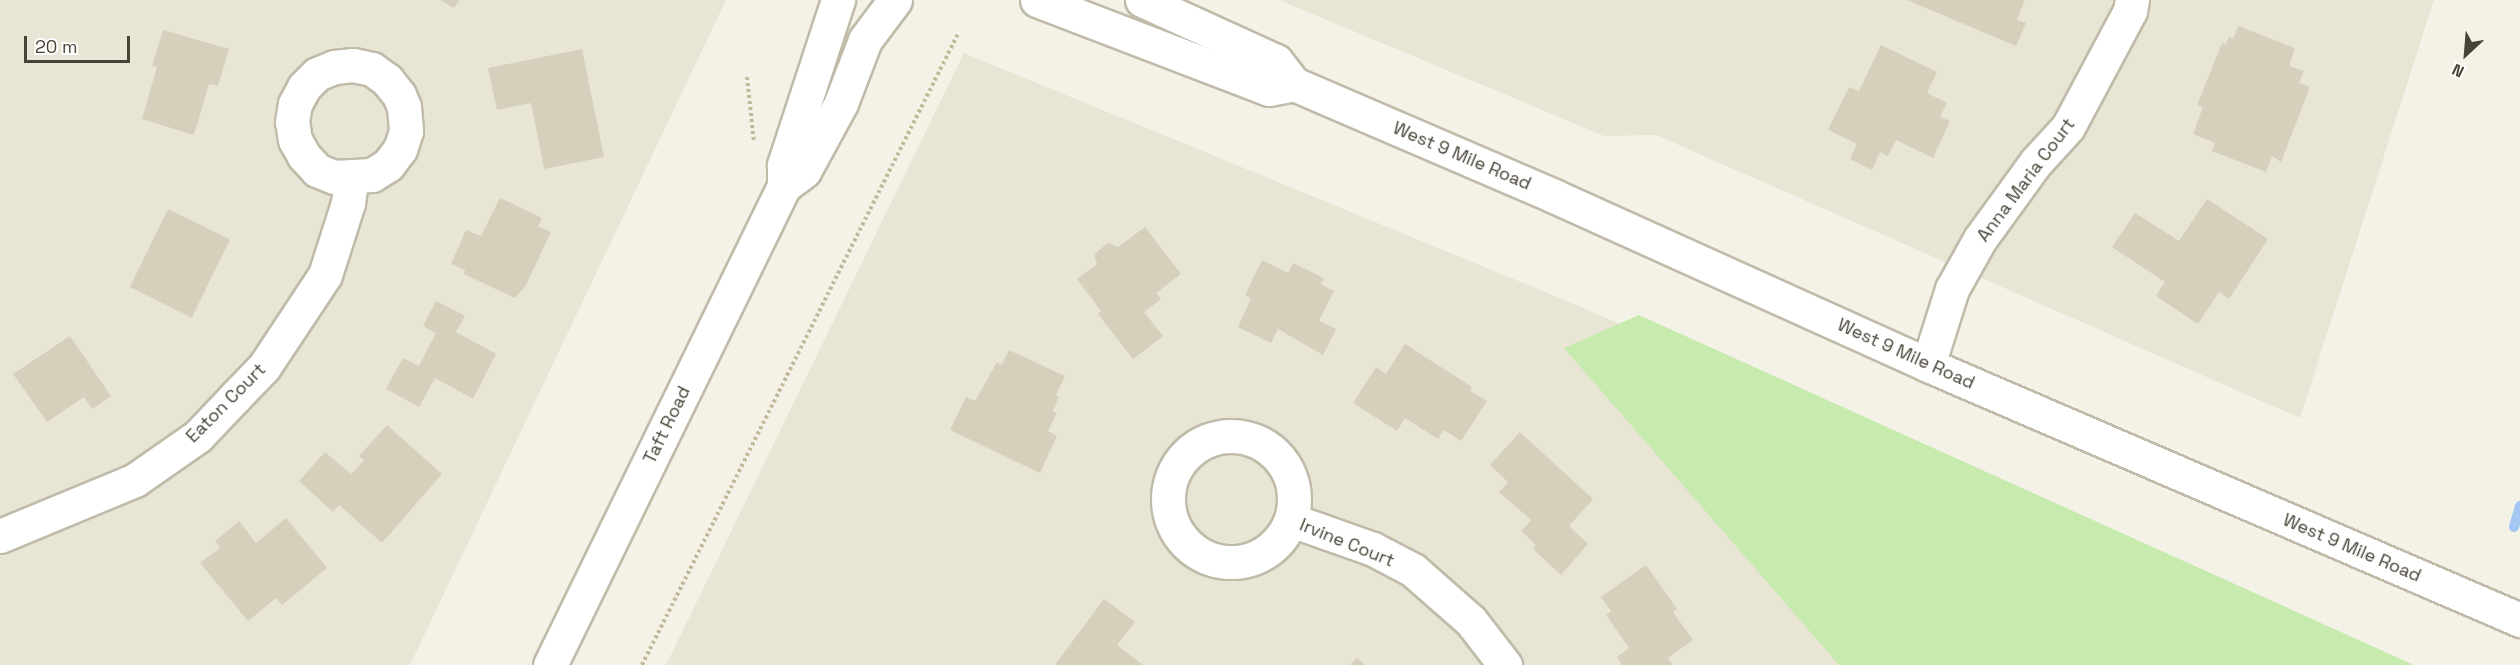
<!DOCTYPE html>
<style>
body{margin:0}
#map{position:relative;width:2520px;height:665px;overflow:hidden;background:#f4f2e7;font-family:"Space Grotesk",sans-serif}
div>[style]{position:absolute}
.residential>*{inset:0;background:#e8e5d5}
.green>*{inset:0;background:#c7eaaf}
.stream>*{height:10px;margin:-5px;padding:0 5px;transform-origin:5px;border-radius:5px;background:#a2c7f3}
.building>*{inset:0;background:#d6cfbc;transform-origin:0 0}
.path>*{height:4px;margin-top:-2px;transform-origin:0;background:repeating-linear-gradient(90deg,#c2b99a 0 3px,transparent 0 6px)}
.roads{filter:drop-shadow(2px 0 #c0bba9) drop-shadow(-2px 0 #c0bba9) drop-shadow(0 2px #c0bba9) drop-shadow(0 -2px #c0bba9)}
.minor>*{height:33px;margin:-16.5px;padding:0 16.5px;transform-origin:16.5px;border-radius:16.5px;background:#fff}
.minor>.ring{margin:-16.5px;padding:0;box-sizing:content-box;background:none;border:33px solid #fff;border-radius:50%}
span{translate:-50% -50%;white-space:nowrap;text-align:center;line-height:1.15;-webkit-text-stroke:5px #fff;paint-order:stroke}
.street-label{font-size:18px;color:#474336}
.north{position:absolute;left:2436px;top:24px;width:60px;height:60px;-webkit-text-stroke:4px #fff;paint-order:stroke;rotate:206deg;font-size:16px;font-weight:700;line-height:24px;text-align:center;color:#474336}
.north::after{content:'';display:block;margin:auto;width:21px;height:27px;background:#474336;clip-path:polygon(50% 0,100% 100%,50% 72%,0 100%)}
.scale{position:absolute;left:24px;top:36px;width:106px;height:27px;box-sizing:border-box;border:3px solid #474336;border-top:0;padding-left:8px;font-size:18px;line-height:21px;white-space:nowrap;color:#474336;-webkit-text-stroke:4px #fff;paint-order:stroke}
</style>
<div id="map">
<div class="residential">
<i style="clip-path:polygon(0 0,726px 0,410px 665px,0 665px)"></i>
<i style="clip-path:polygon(1279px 0,2434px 0,2300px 418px,1656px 135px,1604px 136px)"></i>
<i style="clip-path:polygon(964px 53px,1577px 305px,2393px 665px,666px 665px)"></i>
</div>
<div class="green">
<i style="clip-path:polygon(1639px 315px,2414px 665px,1839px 665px,1564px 348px)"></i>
</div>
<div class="stream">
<i style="left:2514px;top:527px;width:22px;rotate:-74deg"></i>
</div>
<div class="building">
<i style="clip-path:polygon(440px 0,459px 0,454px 8px)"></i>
<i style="clip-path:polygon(1907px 0,2025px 0,2017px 20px,2026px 23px,2016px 46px)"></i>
<i style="clip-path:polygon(2238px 26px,2295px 48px,2289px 66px,2304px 71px,2299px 83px,2310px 87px,2281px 162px,2272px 156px,2266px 172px,2212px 151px,2215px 143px,2193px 134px,2203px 107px,2197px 105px,2222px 43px,2226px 44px,2229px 37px,2233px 39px)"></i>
<i style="clip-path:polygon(163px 30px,229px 49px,218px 86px,209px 84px,194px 135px,142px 119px,157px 67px,152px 66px)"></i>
<i style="clip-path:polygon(1881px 45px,1937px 72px,1927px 93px,1947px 103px,1940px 117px,1950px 121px,1933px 158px,1896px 140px,1888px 156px,1880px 152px,1872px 170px,1850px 159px,1857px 144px,1828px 130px,1849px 87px,1859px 91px)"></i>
<i style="clip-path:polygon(582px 49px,604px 157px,544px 169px,531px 103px,497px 110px,488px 68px)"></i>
<i style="clip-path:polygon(500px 198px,542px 218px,538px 226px,551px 232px,526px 285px,515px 298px,464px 274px,465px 270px,451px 264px,466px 230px,481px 236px)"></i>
<i style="clip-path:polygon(2207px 199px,2268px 239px,2229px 299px,2219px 292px,2198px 324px,2156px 296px,2165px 282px,2112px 247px,2135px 213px,2179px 241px)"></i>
<i style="left:168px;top:209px;width:69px;height:87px;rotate:26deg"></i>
<i style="clip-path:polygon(1145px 227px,1181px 274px,1156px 293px,1161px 299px,1144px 312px,1163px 336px,1133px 359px,1098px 314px,1101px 311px,1077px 279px,1097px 264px,1094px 254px,1108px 243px,1118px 247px)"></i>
<i style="clip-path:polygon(1262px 260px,1288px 273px,1293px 263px,1324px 278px,1321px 284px,1334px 291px,1319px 321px,1336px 329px,1323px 355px,1278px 329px,1271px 343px,1238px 327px,1251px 298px,1245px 295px)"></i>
<i style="clip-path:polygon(436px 301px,465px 316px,456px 332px,496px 354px,473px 399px,435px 378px,419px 407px,386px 389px,403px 358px,419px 366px,436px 333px,423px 326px)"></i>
<i style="clip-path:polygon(70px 336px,111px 396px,92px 409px,84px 397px,47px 422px,13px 374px)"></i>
<i style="clip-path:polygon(1405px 344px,1472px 387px,1470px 391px,1487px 401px,1461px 441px,1444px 430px,1438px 439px,1405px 418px,1397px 431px,1353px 403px,1376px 367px,1386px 374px)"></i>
<i style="clip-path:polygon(1009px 350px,1065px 376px,1056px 395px,1059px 397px,1053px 411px,1057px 413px,1048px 431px,1057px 436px,1040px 473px,950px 430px,966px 397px,975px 401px,997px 362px,1002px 365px)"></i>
<i style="clip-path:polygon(387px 425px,442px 474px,382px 543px,339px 505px,333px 512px,299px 481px,325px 452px,351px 474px,364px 460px,359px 456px)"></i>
<i style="clip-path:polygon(1520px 432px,1593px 499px,1569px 526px,1588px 544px,1561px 575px,1533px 549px,1536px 545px,1521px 531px,1531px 520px,1499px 492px,1508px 482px,1490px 465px)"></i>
<i style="clip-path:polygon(286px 518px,327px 568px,282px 605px,276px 598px,248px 621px,200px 563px,220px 548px,215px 541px,239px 521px,256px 543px)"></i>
<i style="clip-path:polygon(1646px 565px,1677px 609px,1673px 612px,1693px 640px,1668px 658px,1673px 665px,1622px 665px,1617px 657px,1629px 648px,1606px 615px,1611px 611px,1601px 597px)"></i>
<i style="clip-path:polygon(1104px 599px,1135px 622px,1117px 645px,1143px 665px,1055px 665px)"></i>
<i style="clip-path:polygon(1357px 658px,1365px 665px,1350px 665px)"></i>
</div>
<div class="path">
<i style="left:747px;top:77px;width:65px;rotate:83.9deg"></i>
<i style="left:642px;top:665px;width:706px;rotate:-63.4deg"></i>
</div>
<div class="roads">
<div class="minor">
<i style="left:1037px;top:0;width:248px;rotate:21deg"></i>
<i style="left:1269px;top:89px;width:25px;rotate:-11deg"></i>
<i style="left:1142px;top:0;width:147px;rotate:24.5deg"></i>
<i style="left:1276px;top:61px;width:29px;rotate:52deg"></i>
<i style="left:1294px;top:84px;width:283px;rotate:23.3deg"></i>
<i style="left:1554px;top:196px;width:410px;rotate:24.3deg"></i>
<i style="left:1928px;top:365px;width:645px;rotate:23.3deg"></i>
<i style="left:353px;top:65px;width:19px;rotate:12deg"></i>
<i style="left:372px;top:69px;width:19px;rotate:36deg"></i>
<i style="left:387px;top:80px;width:19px;rotate:51deg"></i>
<i style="left:399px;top:95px;width:13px;rotate:67deg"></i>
<i style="left:404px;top:107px;width:24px;rotate:85deg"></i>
<i style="left:406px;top:131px;width:19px;rotate:108deg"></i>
<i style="left:400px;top:149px;width:20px;rotate:127deg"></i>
<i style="left:388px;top:165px;width:19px;rotate:148deg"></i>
<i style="left:372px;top:175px;width:38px;rotate:177deg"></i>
<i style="left:334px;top:177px;width:18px;rotate:-158deg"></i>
<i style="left:317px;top:170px;width:19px;rotate:-133deg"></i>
<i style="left:304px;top:156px;width:18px;rotate:-119deg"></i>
<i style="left:295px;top:140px;width:18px;rotate:-99deg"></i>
<i style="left:292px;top:122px;width:18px;rotate:-81deg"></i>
<i style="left:295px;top:104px;width:19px;rotate:-62deg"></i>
<i style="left:304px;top:87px;width:18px;rotate:-45deg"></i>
<i style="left:317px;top:74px;width:18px;rotate:-22deg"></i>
<i style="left:334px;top:67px;width:19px;rotate:-6deg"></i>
<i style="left:784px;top:186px;width:25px;rotate:-37deg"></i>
<i style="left:804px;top:171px;width:77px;rotate:-61.4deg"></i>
<i style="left:841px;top:103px;width:67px;rotate:-69.1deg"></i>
<i style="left:865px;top:40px;width:50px;rotate:-53.1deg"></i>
<i style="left:1928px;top:365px;width:80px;rotate:-72.5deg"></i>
<i style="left:1952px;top:289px;width:57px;rotate:-60.8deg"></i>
<i style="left:1980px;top:239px;width:95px;rotate:-54deg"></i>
<i style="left:2036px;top:162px;width:47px;rotate:-47.6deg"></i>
<i style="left:2068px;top:127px;width:132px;rotate:-61.9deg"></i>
<i style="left:2130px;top:11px;width:11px;rotate:-80deg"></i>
<i class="ring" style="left:1168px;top:436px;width:93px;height:93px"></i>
<i style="left:1291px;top:520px;width:87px;rotate:19.5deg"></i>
<i style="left:1373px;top:549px;width:45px;rotate:27.7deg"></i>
<i style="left:1413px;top:570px;width:77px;rotate:41.3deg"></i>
<i style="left:1471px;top:621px;width:56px;rotate:52.3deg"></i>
<i style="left:0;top:536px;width:146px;rotate:-22.5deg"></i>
<i style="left:135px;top:480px;width:77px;rotate:-34.9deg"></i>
<i style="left:198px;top:436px;width:54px;rotate:-46.5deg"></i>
<i style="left:235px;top:397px;width:42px;rotate:-46deg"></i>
<i style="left:264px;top:367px;width:110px;rotate:-56.5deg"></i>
<i style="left:325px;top:275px;width:76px;rotate:-72.3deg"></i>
<i style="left:348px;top:203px;width:27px;rotate:-82deg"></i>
<i style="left:550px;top:665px;width:533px;rotate:-63.96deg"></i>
<i style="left:784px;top:186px;width:21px;rotate:-90deg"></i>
<i style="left:784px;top:165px;width:174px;rotate:-71.9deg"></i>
</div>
</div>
<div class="street-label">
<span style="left:1462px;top:156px;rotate:23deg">West 9 Mile Road</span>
<span style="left:2026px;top:180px;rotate:-53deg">Anna Maria Court</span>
<span style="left:1906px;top:354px;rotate:24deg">West 9 Mile Road</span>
<span style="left:226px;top:403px;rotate:-45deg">Eaton Court</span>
<span style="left:667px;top:425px;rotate:-64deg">Taft Road</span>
<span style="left:1347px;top:543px;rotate:22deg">Irvine Court</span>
<span style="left:2352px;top:548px;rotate:23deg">West 9 Mile Road</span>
</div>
<div class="north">N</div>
<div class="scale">20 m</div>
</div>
